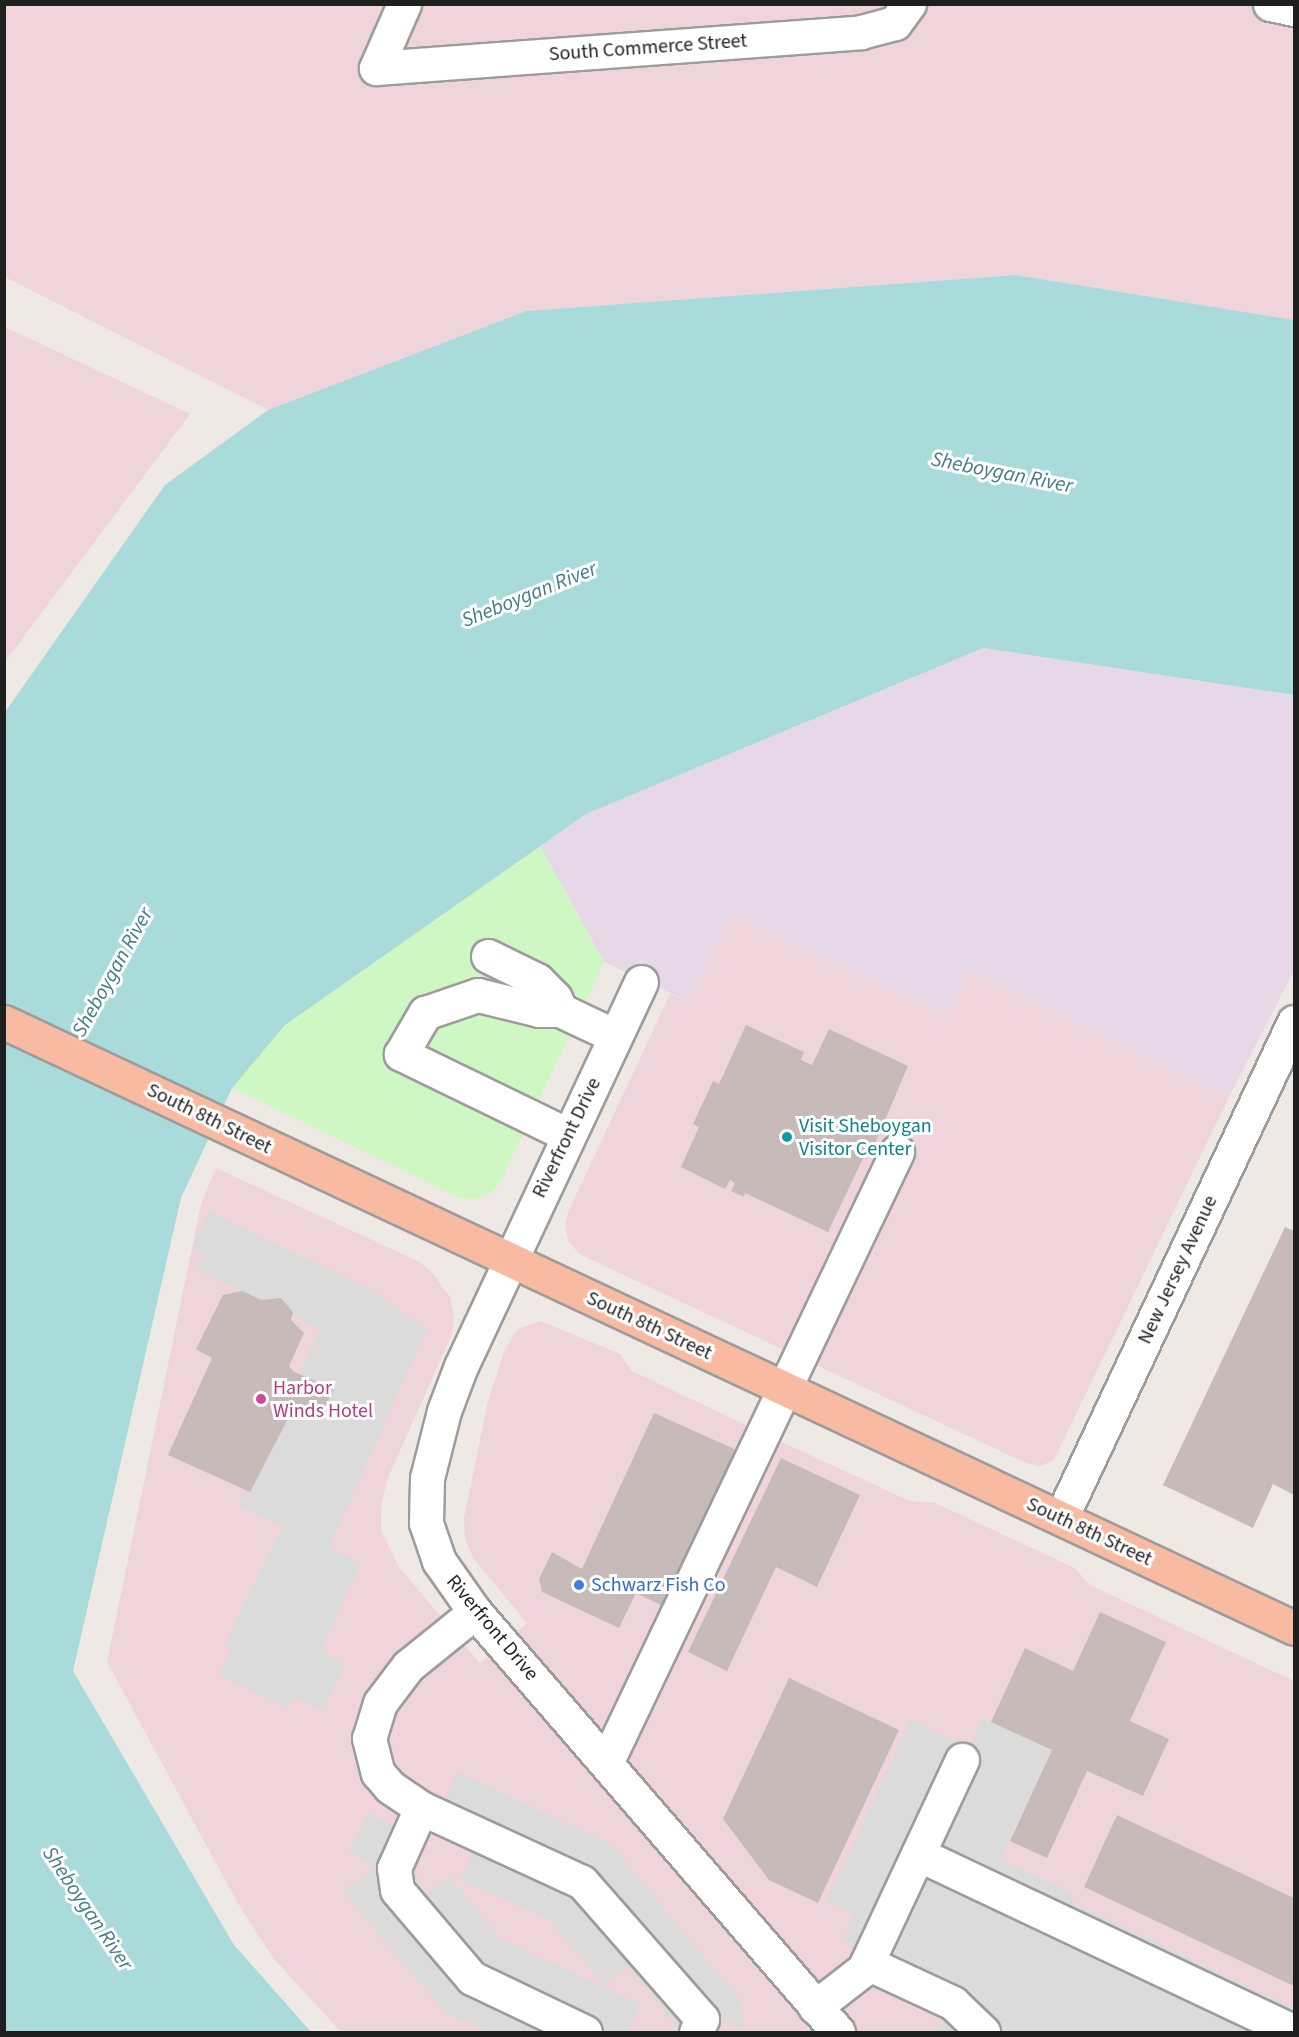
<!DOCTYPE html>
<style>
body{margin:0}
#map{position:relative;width:1299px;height:2037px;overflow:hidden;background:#efe9e5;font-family:"Source Sans 3",sans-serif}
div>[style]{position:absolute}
.commercial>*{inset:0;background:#efd5db}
.industrial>*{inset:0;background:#e7d8e8}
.park>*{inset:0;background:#cef7c4}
.parking>*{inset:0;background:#dbdbdb}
.water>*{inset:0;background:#a8dbd9}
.building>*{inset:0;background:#c7bbb9}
.roads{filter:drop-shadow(2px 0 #9c9c9c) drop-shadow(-2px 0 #9c9c9c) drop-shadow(0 2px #9c9c9c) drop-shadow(0 -2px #9c9c9c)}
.minor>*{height:33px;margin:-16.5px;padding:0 16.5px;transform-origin:16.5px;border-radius:16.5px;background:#fff}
.major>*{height:33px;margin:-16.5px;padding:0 16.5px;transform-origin:16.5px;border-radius:16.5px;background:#f8bba2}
.dots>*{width:16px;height:16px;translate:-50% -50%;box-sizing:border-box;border:3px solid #fff;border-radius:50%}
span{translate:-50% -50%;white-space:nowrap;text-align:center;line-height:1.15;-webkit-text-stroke:6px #fff;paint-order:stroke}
.street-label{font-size:20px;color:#1f1f1f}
.culture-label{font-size:20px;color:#0d838f}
.left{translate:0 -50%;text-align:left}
.hotel-label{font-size:20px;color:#b23c85}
.shop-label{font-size:20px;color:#366cbe}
.water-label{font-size:21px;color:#437b8c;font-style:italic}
.frame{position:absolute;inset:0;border:6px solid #1f1f1f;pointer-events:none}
</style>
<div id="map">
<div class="commercial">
<i style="clip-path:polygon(4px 5px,1294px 5px,1294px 320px,1016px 275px,526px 311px,268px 410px,5px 277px)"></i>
<i style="clip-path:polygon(5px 327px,190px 414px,5px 662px)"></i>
<i style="clip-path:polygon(731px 913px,947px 1015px,968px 970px,1229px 1097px,1054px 1460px,1040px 1466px,1026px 1463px,600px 1264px,578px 1253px,568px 1240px,565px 1224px,569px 1210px,670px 994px,689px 1002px)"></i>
<i style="clip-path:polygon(216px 1168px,418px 1261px,432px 1272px,450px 1297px,454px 1316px,452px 1334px,387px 1480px,381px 1508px,381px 1530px,399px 1567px,480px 1663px,527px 1623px,473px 1558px,465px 1538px,464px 1518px,488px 1401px,505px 1349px,518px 1329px,541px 1321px,620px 1354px,632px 1371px,797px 1449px,910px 1501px,935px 1503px,1075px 1568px,1090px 1585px,1294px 1681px,1294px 2032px,341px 2032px,274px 1959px,237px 1902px,107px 1662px,201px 1204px)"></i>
</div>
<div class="industrial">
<i style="clip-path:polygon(983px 648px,1294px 695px,1294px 971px,1229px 1097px,968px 970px,948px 1015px,731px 914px,689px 1002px,604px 962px,540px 846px,586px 814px)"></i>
</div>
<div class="park">
<i style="clip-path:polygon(540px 846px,604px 962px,501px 1181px,492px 1192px,477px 1199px,462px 1199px,232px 1088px,285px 1025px)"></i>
</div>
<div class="parking">
<i style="clip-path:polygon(208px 1211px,372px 1290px,427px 1329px,329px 1548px,361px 1563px,323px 1645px,327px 1654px,345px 1664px,322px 1711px,294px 1697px,288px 1708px,218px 1675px,230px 1649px,224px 1646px,282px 1527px,238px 1505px,320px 1329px,195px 1269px,202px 1253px,192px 1248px)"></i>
<i style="clip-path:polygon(983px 1718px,1052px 1750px,1000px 1859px,1074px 1894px,1072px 1902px,1294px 2008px,1294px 2032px,929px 2032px,947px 2020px,932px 2000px,888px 1997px,844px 1939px,854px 1915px,826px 1902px,911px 1719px,969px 1748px)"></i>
<i style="clip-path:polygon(456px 1771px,612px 1845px,739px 1999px,746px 2030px,721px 2019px,714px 2032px,676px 2032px,673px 2022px,627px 1966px,604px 1986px,549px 1920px,460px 1879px,473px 1851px,434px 1835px)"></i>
<i style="clip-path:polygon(367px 1813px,424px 1840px,415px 1869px,425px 1895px,449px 1876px,501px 1939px,640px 2004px,629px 2032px,488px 2032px,446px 2013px,343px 1892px,374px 1867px,348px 1851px)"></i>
</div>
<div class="water">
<i style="clip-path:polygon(1016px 275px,1294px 320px,1294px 695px,983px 648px,586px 814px,285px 1025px,232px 1088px,181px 1198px,73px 1671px,234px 1945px,311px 2032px,5px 2032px,5px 712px,165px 485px,268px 410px,526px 311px)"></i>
</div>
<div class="building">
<i style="clip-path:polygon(746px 1025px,804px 1052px,801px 1060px,812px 1065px,829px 1029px,908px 1066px,873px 1148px,869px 1146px,828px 1232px,745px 1193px,744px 1197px,731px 1191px,735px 1183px,730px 1180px,725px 1189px,681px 1167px,699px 1127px,693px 1124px,713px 1081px,719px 1084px)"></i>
<i style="clip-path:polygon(1285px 1227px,1294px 1231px,1294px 1495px,1273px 1484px,1253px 1528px,1163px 1485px)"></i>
<i style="clip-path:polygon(242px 1291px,261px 1300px,281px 1298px,293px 1312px,291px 1320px,304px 1333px,289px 1366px,294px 1372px,334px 1389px,319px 1419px,293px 1409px,250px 1492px,168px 1455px,212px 1358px,196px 1349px,223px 1295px)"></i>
<i style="clip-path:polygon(654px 1413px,741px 1452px,669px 1609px,636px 1593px,619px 1628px,542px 1592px,539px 1579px,552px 1552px,582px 1569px)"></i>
<i style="clip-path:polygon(781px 1458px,860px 1495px,817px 1587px,776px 1567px,727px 1671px,688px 1652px)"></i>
<i style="clip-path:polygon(1100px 1612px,1166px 1642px,1130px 1721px,1169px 1739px,1143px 1796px,1087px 1771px,1047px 1858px,1010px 1841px,1052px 1750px,991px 1722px,1025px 1648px,1073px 1671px)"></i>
<i style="clip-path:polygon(789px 1678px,899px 1730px,818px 1903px,769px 1880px,723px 1819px)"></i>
<i style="clip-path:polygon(1117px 1815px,1294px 1898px,1294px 1986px,1084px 1887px)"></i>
</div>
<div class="roads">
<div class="minor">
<i style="left:404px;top:4px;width:70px;rotate:113.6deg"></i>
<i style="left:376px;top:68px;width:486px;rotate:-4.2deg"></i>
<i style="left:861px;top:32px;width:35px;rotate:-15deg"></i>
<i style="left:895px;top:23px;width:24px;rotate:-54deg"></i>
<i style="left:1270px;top:4px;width:25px;rotate:12deg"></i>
<i style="left:488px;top:956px;width:55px;rotate:26.1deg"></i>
<i style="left:537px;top:980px;width:25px;rotate:45deg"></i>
<i style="left:555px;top:998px;width:13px;rotate:67deg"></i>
<i style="left:641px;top:982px;width:424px;rotate:115.1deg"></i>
<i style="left:461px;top:1366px;width:48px;rotate:110.7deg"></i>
<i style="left:444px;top:1411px;width:69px;rotate:104.2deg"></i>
<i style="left:427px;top:1478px;width:45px;rotate:91.3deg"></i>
<i style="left:426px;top:1523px;width:40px;rotate:71.1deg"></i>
<i style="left:439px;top:1561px;width:62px;rotate:54.8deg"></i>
<i style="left:475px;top:1612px;width:555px;rotate:49.16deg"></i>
<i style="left:568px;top:1135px;width:186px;rotate:-154.1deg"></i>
<i style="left:401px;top:1054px;width:48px;rotate:-59.7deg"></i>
<i style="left:425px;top:1013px;width:56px;rotate:-18.8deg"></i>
<i style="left:478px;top:995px;width:63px;rotate:13.8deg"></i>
<i style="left:539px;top:1010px;width:21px"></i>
<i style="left:560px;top:1010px;width:61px;rotate:25.3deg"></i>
<i style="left:1061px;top:1518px;width:548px;rotate:-64.84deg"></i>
<i style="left:475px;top:1612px;width:86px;rotate:141.1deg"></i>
<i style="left:408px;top:1666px;width:46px;rotate:127.1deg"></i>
<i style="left:380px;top:1703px;width:37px;rotate:107deg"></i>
<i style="left:369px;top:1738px;width:36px;rotate:76deg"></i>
<i style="left:378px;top:1773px;width:18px;rotate:49deg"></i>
<i style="left:390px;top:1787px;width:37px;rotate:34deg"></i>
<i style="left:421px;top:1808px;width:177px;rotate:24.7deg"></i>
<i style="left:582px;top:1882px;width:182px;rotate:48.8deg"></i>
<i style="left:702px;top:2019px;width:14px;rotate:115deg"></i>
<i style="left:607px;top:1761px;width:675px;rotate:-64.54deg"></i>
<i style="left:421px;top:1808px;width:66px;rotate:114.2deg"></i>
<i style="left:394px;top:1868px;width:22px;rotate:82deg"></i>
<i style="left:397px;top:1890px;width:116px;rotate:49.6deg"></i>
<i style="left:472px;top:1978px;width:125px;rotate:25.5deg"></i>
<i style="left:918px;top:1854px;width:416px;rotate:25.3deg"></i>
<i style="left:867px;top:1963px;width:95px;rotate:24.9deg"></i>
<i style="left:953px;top:2003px;width:42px;rotate:44deg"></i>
<i style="left:815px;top:2007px;width:62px;rotate:-37.8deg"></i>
<i style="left:864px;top:1969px;width:231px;rotate:-64.9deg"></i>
</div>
<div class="major">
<i style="left:4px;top:1022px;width:1425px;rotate:25.16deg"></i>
</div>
</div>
<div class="dots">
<i style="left:787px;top:1137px;background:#0f9aa8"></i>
<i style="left:261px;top:1399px;background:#d1479c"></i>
<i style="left:579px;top:1585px;background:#3f7fe0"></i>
</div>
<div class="street-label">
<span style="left:648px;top:48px;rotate:-4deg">South Commerce Street</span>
<span style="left:209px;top:1119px;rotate:26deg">South 8th Street</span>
<span style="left:567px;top:1138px;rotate:-64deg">Riverfront Drive</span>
<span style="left:1178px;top:1270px;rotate:-65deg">New Jersey Avenue</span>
<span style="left:649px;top:1326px;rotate:25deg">South 8th Street</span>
<span style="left:1089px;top:1532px;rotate:25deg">South 8th Street</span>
<span style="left:492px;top:1628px;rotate:50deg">Riverfront Drive</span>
</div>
<div class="culture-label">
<span class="left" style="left:799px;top:1138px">Visit Sheboygan<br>Visitor Center</span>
</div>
<div class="hotel-label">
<span class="left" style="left:273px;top:1400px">Harbor<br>Winds Hotel</span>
</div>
<div class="shop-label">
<span class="left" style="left:591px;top:1585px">Schwarz Fish Co</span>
</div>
<div class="water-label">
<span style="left:1002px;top:472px;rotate:11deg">Sheboygan River</span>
<span style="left:529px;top:594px;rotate:-22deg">Sheboygan River</span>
<span style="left:112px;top:972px;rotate:-61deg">Sheboygan River</span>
<span style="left:88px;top:1908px;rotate:56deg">Sheboygan River</span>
</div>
<div class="frame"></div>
</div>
